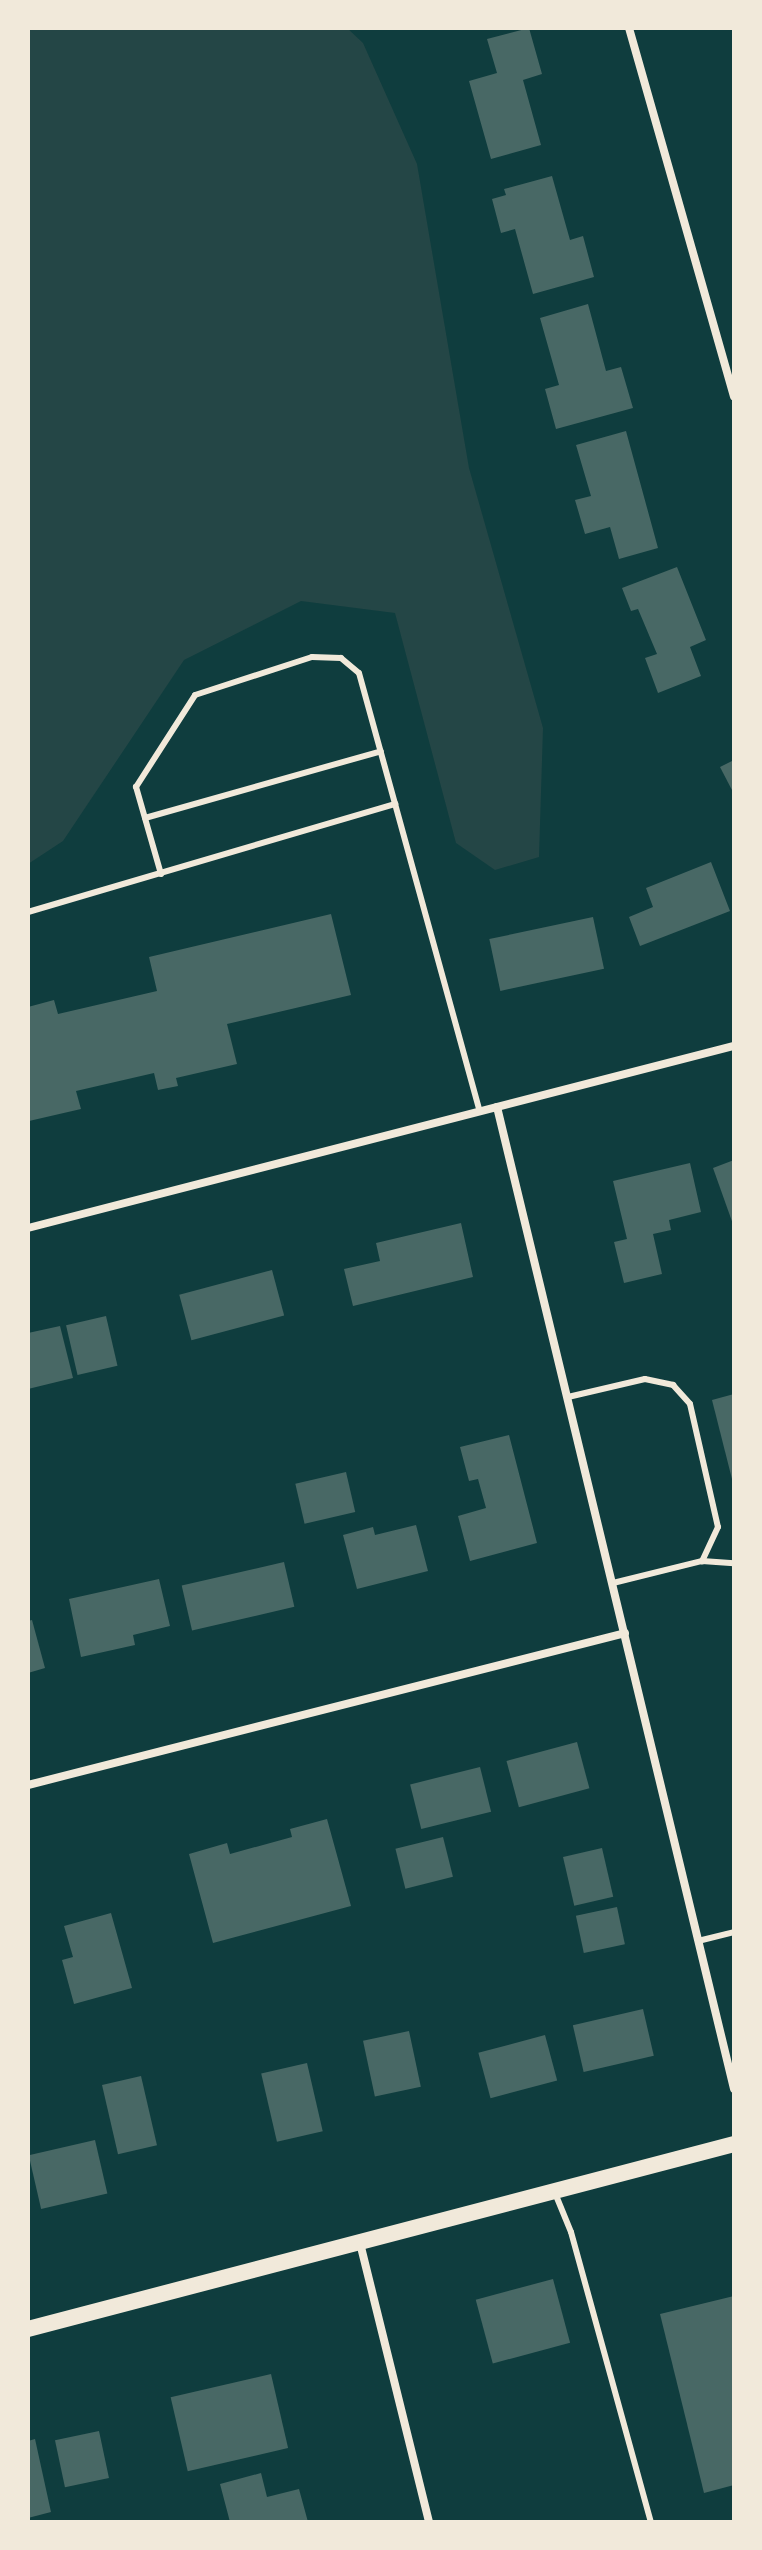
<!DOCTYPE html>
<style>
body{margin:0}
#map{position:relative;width:762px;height:2550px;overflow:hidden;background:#0f3d3e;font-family:"Work Sans",sans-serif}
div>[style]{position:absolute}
.green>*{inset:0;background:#244646}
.building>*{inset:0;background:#486865;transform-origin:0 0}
.service>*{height:6px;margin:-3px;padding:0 3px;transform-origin:3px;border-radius:3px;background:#f1e9da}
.minor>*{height:8px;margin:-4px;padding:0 4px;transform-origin:4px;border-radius:4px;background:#f1e9da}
.secondary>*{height:16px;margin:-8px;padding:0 8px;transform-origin:8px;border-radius:8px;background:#f1e9da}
span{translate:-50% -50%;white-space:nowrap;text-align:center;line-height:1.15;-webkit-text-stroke:6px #f1e9da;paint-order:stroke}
.frame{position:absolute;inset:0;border:30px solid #f1e9da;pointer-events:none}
</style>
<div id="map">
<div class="green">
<i style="clip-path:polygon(28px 28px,347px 28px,363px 43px,417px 164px,469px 468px,543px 728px,539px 857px,495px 870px,456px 843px,395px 613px,301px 601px,184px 660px,63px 841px,28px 864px)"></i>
</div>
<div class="building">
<i style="clip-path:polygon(529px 28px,542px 74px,523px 80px,541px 145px,491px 159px,469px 81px,497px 73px,487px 39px)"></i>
<i style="clip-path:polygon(552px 176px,570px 240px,583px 236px,594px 277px,533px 294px,515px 229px,501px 233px,492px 199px,506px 195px,504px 189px)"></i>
<i style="clip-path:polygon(588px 304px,606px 371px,621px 367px,633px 408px,556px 429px,545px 389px,559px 385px,540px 318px)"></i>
<i style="clip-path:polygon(626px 431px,658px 548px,619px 559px,610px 527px,585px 534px,575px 500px,591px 496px,576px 445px)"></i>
<i style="clip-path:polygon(677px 567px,706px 640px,690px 647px,701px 676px,658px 693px,645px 658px,657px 654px,638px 609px,631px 611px,622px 588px)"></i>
<i style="clip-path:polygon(734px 760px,734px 794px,720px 767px)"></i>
<i style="clip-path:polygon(711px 862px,730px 911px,640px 946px,629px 917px,653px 907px,646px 888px)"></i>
<i style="clip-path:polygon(331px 914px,351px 995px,227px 1024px,237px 1064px,176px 1078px,178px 1086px,158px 1090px,154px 1073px,76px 1091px,81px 1109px,29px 1121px,28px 1007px,54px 1000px,58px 1014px,157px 991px,149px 957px)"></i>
<i style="left:593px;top:917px;width:53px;height:106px;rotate:78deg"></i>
<i style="clip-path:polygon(734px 1160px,734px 1227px,713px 1168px)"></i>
<i style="clip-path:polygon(690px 1163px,701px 1212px,669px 1220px,671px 1230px,653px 1234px,662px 1274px,624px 1283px,614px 1242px,627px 1239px,613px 1181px)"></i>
<i style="clip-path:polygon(461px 1223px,473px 1277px,353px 1306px,344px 1269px,380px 1261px,376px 1243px)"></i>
<i style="left:272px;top:1270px;width:47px;height:96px;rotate:75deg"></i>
<i style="left:106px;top:1316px;width:51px;height:41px;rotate:77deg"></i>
<i style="clip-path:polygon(60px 1326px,73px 1378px,28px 1389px,28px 1333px)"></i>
<i style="clip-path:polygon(734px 1394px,734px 1483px,733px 1483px,712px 1400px)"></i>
<i style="clip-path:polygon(509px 1435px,537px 1543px,470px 1561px,458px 1516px,486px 1508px,478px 1479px,469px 1481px,460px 1447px)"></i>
<i style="left:346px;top:1472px;width:41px;height:52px;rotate:77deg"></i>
<i style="clip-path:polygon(416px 1525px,428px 1571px,357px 1589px,343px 1535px,373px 1527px,375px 1535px)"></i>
<i style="left:284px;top:1562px;width:46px;height:105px;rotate:77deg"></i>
<i style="clip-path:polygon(159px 1579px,170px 1626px,133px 1635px,135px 1645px,81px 1657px,69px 1599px)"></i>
<i style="clip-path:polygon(32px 1620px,45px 1668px,28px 1673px,28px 1621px)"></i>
<i style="left:577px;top:1742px;width:48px;height:73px;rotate:75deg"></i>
<i style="left:480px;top:1767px;width:46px;height:72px;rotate:76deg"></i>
<i style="clip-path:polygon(327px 1819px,351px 1906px,213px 1943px,189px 1854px,227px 1843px,230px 1854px,292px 1837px,290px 1829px)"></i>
<i style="left:443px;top:1837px;width:41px;height:49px;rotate:76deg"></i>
<i style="left:602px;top:1848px;width:50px;height:40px;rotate:77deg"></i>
<i style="left:617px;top:1907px;width:38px;height:42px;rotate:78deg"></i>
<i style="clip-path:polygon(111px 1913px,132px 1988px,74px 2004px,62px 1960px,73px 1957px,64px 1926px)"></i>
<i style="left:643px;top:2009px;width:48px;height:72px;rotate:77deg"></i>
<i style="left:409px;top:2031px;width:57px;height:47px;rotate:78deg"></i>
<i style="left:545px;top:2035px;width:47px;height:69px;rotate:75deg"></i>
<i style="left:307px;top:2063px;width:70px;height:47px;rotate:77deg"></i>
<i style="left:141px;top:2076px;width:71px;height:40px;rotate:77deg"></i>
<i style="left:95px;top:2140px;width:55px;height:68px;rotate:77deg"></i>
<i style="left:553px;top:2279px;width:66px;height:80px;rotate:75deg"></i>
<i style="clip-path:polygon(734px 2296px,734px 2485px,704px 2493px,660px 2314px)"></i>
<i style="left:271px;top:2374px;width:76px;height:103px;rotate:77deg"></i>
<i style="left:99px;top:2431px;width:48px;height:45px;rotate:78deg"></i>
<i style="clip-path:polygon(35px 2439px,51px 2512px,28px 2518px,28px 2441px)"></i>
<i style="clip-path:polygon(261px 2473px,267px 2497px,299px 2489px,308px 2522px,230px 2522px,220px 2484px)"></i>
</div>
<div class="service">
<i style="left:145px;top:818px;width:245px;rotate:-15.8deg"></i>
<i style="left:161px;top:874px;width:91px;rotate:-106deg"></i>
<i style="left:136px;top:787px;width:109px;rotate:-57.3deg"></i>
<i style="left:195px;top:695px;width:123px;rotate:-18deg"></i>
<i style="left:312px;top:657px;width:29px;rotate:2deg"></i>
<i style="left:341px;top:658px;width:23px;rotate:40deg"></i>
<i style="left:359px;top:673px;width:454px;rotate:74.6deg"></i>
<i style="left:28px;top:912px;width:383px;rotate:-16.4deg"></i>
<i style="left:568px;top:1397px;width:79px;rotate:-13.2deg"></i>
<i style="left:645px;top:1379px;width:29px;rotate:12deg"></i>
<i style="left:673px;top:1385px;width:25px;rotate:48deg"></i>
<i style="left:690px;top:1404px;width:126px;rotate:77.2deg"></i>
<i style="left:718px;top:1527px;width:38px;rotate:115deg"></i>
<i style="left:613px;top:1583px;width:92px;rotate:-13.9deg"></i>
<i style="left:702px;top:1561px;width:32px;rotate:4deg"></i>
<i style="left:698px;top:1941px;width:37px;rotate:-14deg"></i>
<i style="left:555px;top:2193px;width:42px;rotate:67.7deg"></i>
<i style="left:571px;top:2232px;width:301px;rotate:74.6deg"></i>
</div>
<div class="minor">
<i style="left:629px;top:28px;width:383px;rotate:74.1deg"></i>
<i style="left:497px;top:1107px;width:1010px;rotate:76.43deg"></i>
<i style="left:28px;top:1228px;width:729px;rotate:-14.46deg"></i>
<i style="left:28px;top:1785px;width:616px;rotate:-14.28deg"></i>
<i style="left:360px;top:2243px;width:287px;rotate:76.1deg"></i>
</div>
<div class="secondary">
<i style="left:28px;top:2329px;width:730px;rotate:-14.68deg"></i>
</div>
<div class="frame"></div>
</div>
